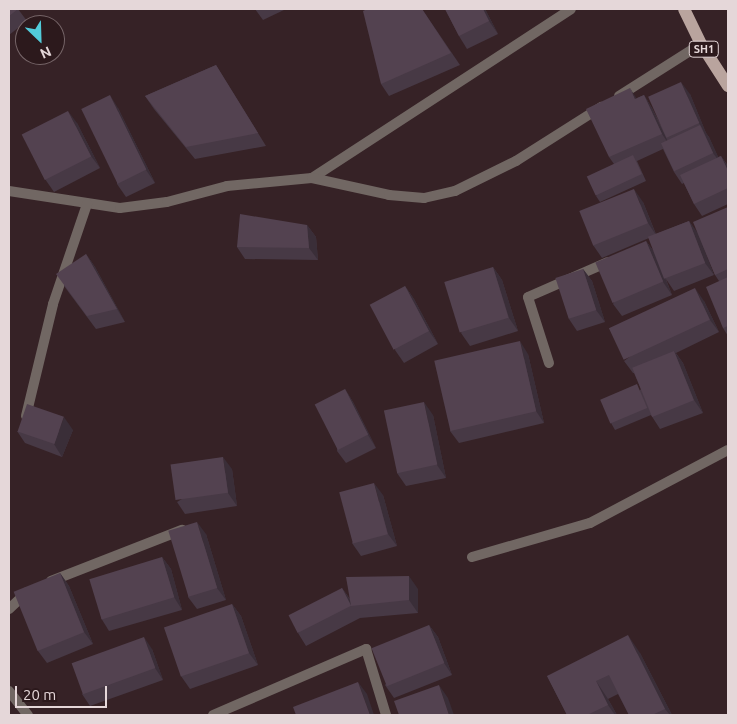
<!DOCTYPE html>
<style>
body{margin:0}
#map{position:relative;width:737px;height:724px;overflow:hidden;background:#362226;font-family:Ubuntu,sans-serif}
div>[style]{position:absolute}
.minor>*{height:10px;margin:-5px;padding:0 5px;transform-origin:5px;border-radius:5px;background:#716763}
.primary>*{height:12px;margin:-6px;padding:0 6px;transform-origin:6px;border-radius:6px;background:#b9a49e}
.wall>*{inset:0;background:#473945}
.shaded-wall>*{inset:0;background:#3a2e38}
.building>*{inset:0;background:#534250;transform-origin:0 0}
span{translate:-50% -50%;white-space:nowrap;text-align:center;line-height:1.15;-webkit-text-stroke:4px #2c191c;paint-order:stroke}
.shield-label span{padding:1px 4px;background:#2c191c;border:1px solid;border-radius:4px;-webkit-text-stroke-width:0}
.shield-label{font-size:11px;color:#e5d7d9;font-weight:700}
.frame{position:absolute;inset:0;border:10px solid #e5d7d9;pointer-events:none}
.north{position:absolute;left:15px;top:15px;width:50px;height:50px;box-sizing:border-box;background:#2c191c;border:1px solid #766568;border-radius:50%;rotate:156deg;font-size:14px;font-weight:700;line-height:20px;text-align:center;color:#e5d7d9}
.north::after{content:'';display:block;margin:auto;width:18px;height:22px;background:#52cbd9;clip-path:polygon(50% 0,100% 100%,50% 72%,0 100%)}
.scale{position:absolute;left:15px;top:686px;width:92px;height:22px;box-sizing:border-box;border:2px solid #e5d7d9;border-top:0;padding-left:6px;font-size:15px;line-height:18px;white-space:nowrap;color:#e5d7d9;-webkit-text-stroke:4px #2c191c;paint-order:stroke}
</style>
<div id="map">
<div class="minor">
<i style="left:619px;top:96px;width:97px;rotate:-32.4deg"></i>
<i style="left:312px;top:178px;width:309px;rotate:-33.1deg"></i>
<i style="left:9px;top:191px;width:112px;rotate:8.7deg"></i>
<i style="left:120px;top:208px;width:47px;rotate:-7.3deg"></i>
<i style="left:167px;top:202px;width:62px;rotate:-14.9deg"></i>
<i style="left:227px;top:186px;width:85px;rotate:-5.4deg"></i>
<i style="left:312px;top:178px;width:79px;rotate:12.4deg"></i>
<i style="left:389px;top:195px;width:35px;rotate:5deg"></i>
<i style="left:424px;top:198px;width:32px;rotate:-13deg"></i>
<i style="left:455px;top:191px;width:68px;rotate:-26.2deg"></i>
<i style="left:516px;top:161px;width:101px;rotate:-32.4deg"></i>
<i style="left:549px;top:363px;width:69px;rotate:-107.7deg"></i>
<i style="left:528px;top:297px;width:87px;rotate:-23.6deg"></i>
<i style="left:26px;top:416px;width:115px;rotate:-76.4deg"></i>
<i style="left:53px;top:304px;width:106px;rotate:-71.2deg"></i>
<i style="left:472px;top:557px;width:123px;rotate:-16.1deg"></i>
<i style="left:590px;top:523px;width:156px;rotate:-27.9deg"></i>
<i style="left:51px;top:581px;width:141px;rotate:-21.3deg"></i>
<i style="left:9px;top:609px;width:25px;rotate:-43deg"></i>
<i style="left:9px;top:691px;width:31px;rotate:52deg"></i>
<i style="left:213px;top:715px;width:167px;rotate:-23.3deg"></i>
<i style="left:366px;top:649px;width:69px;rotate:73.1deg"></i>
</div>
<div class="primary">
<i style="left:684px;top:9px;width:39px;rotate:64deg"></i>
<i style="left:701px;top:44px;width:50px;rotate:57.3deg"></i>
</div>
<div class="wall">
<i style="clip-path:polygon(9px 9px,18px 9px,27px 21px,9px 35px)"></i>
<i style="clip-path:polygon(255px 9px,286px 9px,263px 20px)"></i>
<i style="clip-path:polygon(422px 9px,460px 65px,389px 96px,381px 84px)"></i>
<i style="clip-path:polygon(445px 9px,485px 9px,498px 34px,467px 49px,459px 36px)"></i>
<i style="clip-path:polygon(216px 65px,224px 78px,266px 146px,195px 159px,154px 109px,145px 96px)"></i>
<i style="clip-path:polygon(690px 94px,706px 133px,709px 137px,718px 157px,721px 156px,728px 166px,728px 204px,702px 216px,694px 204px,684px 183px,682px 184px,674px 172px,663px 149px,637px 161px,646px 181px,600px 202px,596px 196px,614px 164px,609px 157px,637px 98px,644px 95px,652px 108px,661px 125px)"></i>
<i style="clip-path:polygon(118px 108px,155px 183px,126px 197px,117px 184px)"></i>
<i style="clip-path:polygon(77px 123px,100px 168px,54px 192px,45px 179px)"></i>
<i style="clip-path:polygon(643px 202px,656px 234px,689px 221px,697px 233px,728px 207px,728px 336px,723px 328px,719px 281px,715px 275px,700px 240px,714px 275px,674px 291px,666px 279px,672px 295px,622px 316px,613px 304px,646px 241px,655px 253px,649px 238px,602px 258px,593px 245px)"></i>
<i style="clip-path:polygon(307px 225px,316px 237px,318px 260px,245px 259px,237px 247px)"></i>
<i style="clip-path:polygon(86px 254px,95px 267px,125px 322px,96px 329px,64px 286px)"></i>
<i style="clip-path:polygon(493px 267px,502px 280px,518px 331px,470px 346px,461px 333px)"></i>
<i style="clip-path:polygon(583px 269px,592px 281px,605px 322px,577px 331px,569px 319px)"></i>
<i style="clip-path:polygon(405px 286px,414px 299px,438px 344px,404px 363px,395px 350px)"></i>
<i style="clip-path:polygon(704px 301px,719px 332px,676px 353px,683px 363px,703px 413px,660px 429px,651px 415px,615px 430px,611px 423px,641px 389px,634px 373px,633px 373px,624px 361px)"></i>
<i style="clip-path:polygon(528px 354px,544px 423px,459px 443px,450px 431px)"></i>
<i style="clip-path:polygon(345px 389px,353px 402px,376px 448px,346px 463px,337px 451px)"></i>
<i style="clip-path:polygon(433px 415px,446px 478px,406px 486px,397px 473px)"></i>
<i style="clip-path:polygon(73px 430px,62px 457px,25px 443px,17px 431px)"></i>
<i style="clip-path:polygon(232px 469px,237px 506px,185px 514px,177px 502px)"></i>
<i style="clip-path:polygon(383px 495px,397px 546px,361px 556px,352px 543px)"></i>
<i style="clip-path:polygon(206px 534px,226px 600px,197px 609px,188px 597px)"></i>
<i style="clip-path:polygon(162px 557px,171px 569px,182px 610px,109px 631px,101px 618px)"></i>
<i style="clip-path:polygon(60px 573px,69px 586px,93px 644px,47px 663px,38px 651px)"></i>
<i style="clip-path:polygon(342px 588px,350px 599px,418px 589px,418px 613px,360px 618px,306px 646px,298px 633px)"></i>
<i style="clip-path:polygon(232px 604px,241px 616px,258px 665px,190px 689px,181px 676px)"></i>
<i style="clip-path:polygon(429px 625px,438px 637px,452px 675px,394px 698px,385px 685px)"></i>
<i style="clip-path:polygon(152px 649px,163px 680px,90px 706px,82px 694px)"></i>
<i style="clip-path:polygon(640px 653px,672px 715px,629px 715px,618px 694px,608px 699px,617px 715px,567px 715px,547px 676px)"></i>
</div>
<div class="shaded-wall">
<i style="clip-path:polygon(483px 9px,485px 9px,498px 34px,489px 21px)"></i>
<i style="clip-path:polygon(681px 82px,690px 94px,706px 133px,709px 137px,722px 165px,713px 153px,702px 128px,699px 123px)"></i>
<i style="clip-path:polygon(630px 88px,638px 101px,635px 99px)"></i>
<i style="clip-path:polygon(110px 95px,118px 108px,155px 183px,146px 170px)"></i>
<i style="clip-path:polygon(644px 95px,652px 108px,670px 146px,662px 134px)"></i>
<i style="clip-path:polygon(68px 111px,77px 123px,100px 168px,91px 156px)"></i>
<i style="clip-path:polygon(721px 156px,728px 166px,728px 171px)"></i>
<i style="clip-path:polygon(634px 189px,643px 202px,656px 235px,648px 223px)"></i>
<i style="clip-path:polygon(689px 221px,698px 233px,714px 275px,705px 263px)"></i>
<i style="clip-path:polygon(307px 225px,316px 237px,318px 260px,309px 248px)"></i>
<i style="clip-path:polygon(646px 241px,655px 253px,672px 295px,663px 282px)"></i>
<i style="clip-path:polygon(86px 254px,95px 267px,125px 322px,117px 309px)"></i>
<i style="clip-path:polygon(493px 267px,502px 280px,518px 331px,509px 318px)"></i>
<i style="clip-path:polygon(583px 269px,592px 281px,605px 322px,596px 310px)"></i>
<i style="clip-path:polygon(405px 286px,414px 299px,438px 344px,429px 331px)"></i>
<i style="clip-path:polygon(695px 288px,704px 301px,719px 332px,710px 320px)"></i>
<i style="clip-path:polygon(520px 341px,528px 354px,544px 423px,536px 411px)"></i>
<i style="clip-path:polygon(674px 351px,683px 363px,703px 413px,694px 400px)"></i>
<i style="clip-path:polygon(345px 389px,353px 402px,376px 448px,368px 435px)"></i>
<i style="clip-path:polygon(424px 402px,433px 415px,446px 478px,437px 465px)"></i>
<i style="clip-path:polygon(64px 417px,73px 430px,62px 457px,54px 444px)"></i>
<i style="clip-path:polygon(223px 457px,232px 469px,237px 506px,228px 493px)"></i>
<i style="clip-path:polygon(374px 483px,383px 495px,397px 546px,388px 534px)"></i>
<i style="clip-path:polygon(197px 522px,206px 534px,226px 600px,217px 588px)"></i>
<i style="clip-path:polygon(162px 557px,171px 569px,182px 610px,174px 597px)"></i>
<i style="clip-path:polygon(60px 573px,69px 586px,93px 644px,84px 632px)"></i>
<i style="clip-path:polygon(409px 576px,418px 589px,418px 613px,409px 600px)"></i>
<i style="clip-path:polygon(342px 588px,351px 601px,351px 606px,360px 618px,351px 606px)"></i>
<i style="clip-path:polygon(232px 604px,241px 616px,258px 665px,249px 653px)"></i>
<i style="clip-path:polygon(429px 625px,438px 637px,452px 675px,444px 663px)"></i>
<i style="clip-path:polygon(628px 635px,640px 653px,672px 715px,670px 715px,665px 709px)"></i>
<i style="clip-path:polygon(144px 637px,152px 649px,163px 680px,155px 668px)"></i>
<i style="clip-path:polygon(596px 681px,608px 699px,617px 715px,615px 715px,608px 705px)"></i>
<i style="clip-path:polygon(358px 682px,367px 694px,374px 715px,370px 715px)"></i>
<i style="clip-path:polygon(439px 685px,448px 698px,454px 715px,449px 715px)"></i>
</div>
<div class="building">
<i style="clip-path:polygon(9px 9px,18px 9px,9px 16px)"></i>
<i style="clip-path:polygon(367px 9px,422px 9px,451px 53px,381px 84px,363px 11px)"></i>
<i style="clip-path:polygon(445px 9px,483px 9px,489px 21px,459px 36px)"></i>
<i style="clip-path:polygon(216px 65px,258px 133px,186px 147px,145px 96px)"></i>
<i style="left:681px;top:82px;width:45px;height:36px;rotate:66deg"></i>
<i style="clip-path:polygon(630px 88px,635px 99px,644px 95px,662px 134px,609px 157px,586px 109px)"></i>
<i style="left:110px;top:95px;width:83px;height:32px;rotate:64deg"></i>
<i style="left:68px;top:111px;width:51px;height:52px;rotate:63deg"></i>
<i style="left:700px;top:125px;width:31px;height:43px;rotate:65deg"></i>
<i style="left:633px;top:155px;width:21px;height:51px;rotate:65deg"></i>
<i style="clip-path:polygon(721px 156px,728px 171px,728px 188px,694px 204px,680px 175px)"></i>
<i style="left:634px;top:189px;width:37px;height:59px;rotate:68deg"></i>
<i style="clip-path:polygon(728px 207px,728px 269px,715px 275px,693px 222px)"></i>
<i style="clip-path:polygon(240px 214px,307px 225px,309px 248px,237px 247px)"></i>
<i style="left:689px;top:221px;width:45px;height:44px;rotate:69deg"></i>
<i style="left:646px;top:241px;width:44px;height:55px;rotate:67deg"></i>
<i style="clip-path:polygon(86px 254px,117px 309px,87px 316px,56px 274px)"></i>
<i style="left:493px;top:267px;width:53px;height:51px;rotate:73deg"></i>
<i style="left:583px;top:269px;width:43px;height:29px;rotate:72deg"></i>
<i style="clip-path:polygon(728px 277px,728px 326px,723px 328px,706px 287px)"></i>
<i style="left:405px;top:286px;width:51px;height:40px;rotate:62deg"></i>
<i style="left:695px;top:288px;width:35px;height:95px;rotate:65deg"></i>
<i style="left:520px;top:341px;width:72px;height:88px;rotate:77deg"></i>
<i style="left:674px;top:351px;width:53px;height:45px;rotate:68deg"></i>
<i style="left:637px;top:384px;width:26px;height:40px;rotate:67deg"></i>
<i style="left:345px;top:389px;width:51px;height:34px;rotate:63deg"></i>
<i style="left:424px;top:402px;width:64px;height:41px;rotate:78deg"></i>
<i style="left:27px;top:404px;width:39px;height:29px;rotate:19deg"></i>
<i style="left:223px;top:457px;width:36px;height:53px;rotate:82deg"></i>
<i style="left:374px;top:483px;width:53px;height:36px;rotate:75deg"></i>
<i style="left:197px;top:522px;width:69px;height:30px;rotate:73deg"></i>
<i style="left:162px;top:557px;width:42px;height:76px;rotate:73deg"></i>
<i style="left:60px;top:573px;width:64px;height:50px;rotate:68deg"></i>
<i style="clip-path:polygon(409px 576px,409px 600px,351px 606px,346px 577px)"></i>
<i style="left:342px;top:588px;width:20px;height:60px;rotate:63deg"></i>
<i style="left:232px;top:604px;width:52px;height:72px;rotate:71deg"></i>
<i style="left:429px;top:625px;width:41px;height:62px;rotate:68deg"></i>
<i style="clip-path:polygon(628px 635px,665px 709px,652px 715px,629px 715px,609px 675px,596px 681px,608px 705px,587px 715px,567px 715px,547px 676px)"></i>
<i style="left:144px;top:637px;width:33px;height:77px;rotate:70deg"></i>
<i style="clip-path:polygon(358px 682px,370px 715px,296px 715px,293px 707px)"></i>
<i style="clip-path:polygon(439px 685px,449px 715px,399px 715px,394px 701px)"></i>
</div>
<div class="shield-label">
<span style="left:704px;top:49px">SH1</span>
</div>
<div class="frame"></div>
<div class="north">N</div>
<div class="scale">20 m</div>
</div>
